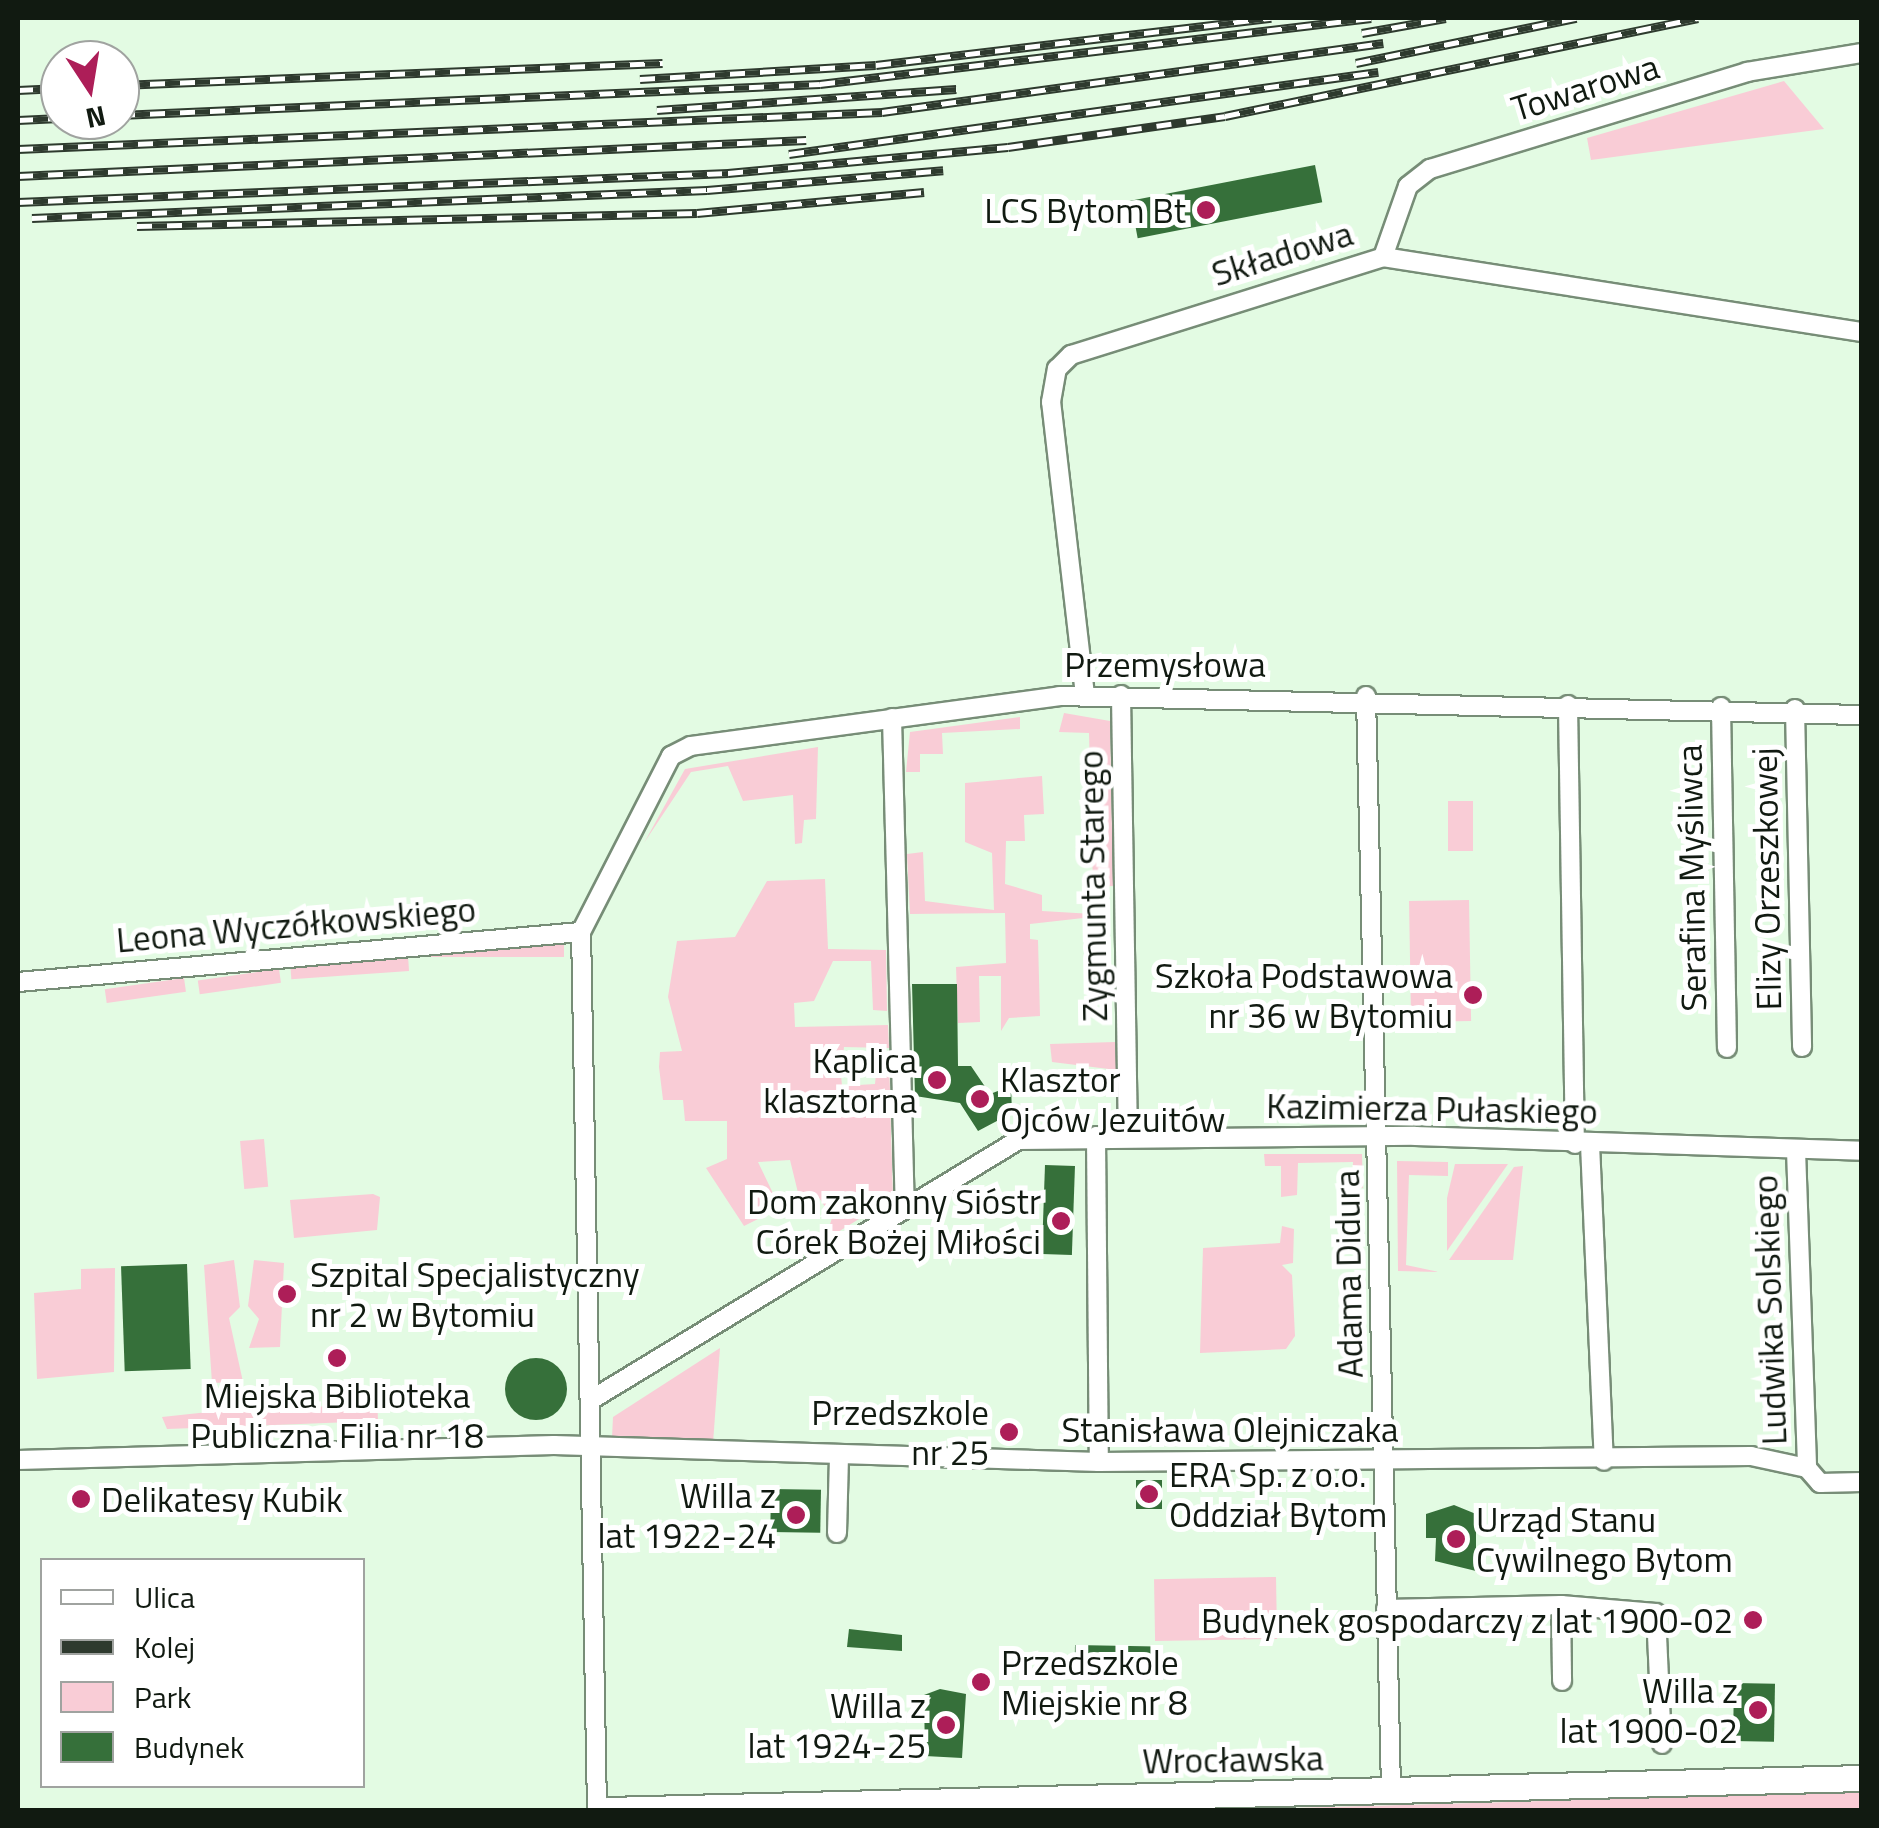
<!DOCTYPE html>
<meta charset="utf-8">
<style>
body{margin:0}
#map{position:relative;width:1879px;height:1828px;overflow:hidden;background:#e3fbe3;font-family:"Titillium Web",sans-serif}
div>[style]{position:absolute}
.green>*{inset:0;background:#f9ccd6;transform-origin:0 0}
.building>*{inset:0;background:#36703a;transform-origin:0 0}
.round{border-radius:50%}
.roads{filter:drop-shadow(2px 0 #778d77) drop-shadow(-2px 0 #778d77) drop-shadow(0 2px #778d77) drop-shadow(0 -2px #778d77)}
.street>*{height:18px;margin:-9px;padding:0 9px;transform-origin:9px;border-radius:9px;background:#fff}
.secondary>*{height:25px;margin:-12.5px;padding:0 12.5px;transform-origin:12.5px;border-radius:12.5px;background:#fff}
.rail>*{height:9px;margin-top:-4.5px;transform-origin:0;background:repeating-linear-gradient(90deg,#fff 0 15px,#2e3a2e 0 30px);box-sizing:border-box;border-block:2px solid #2e3a2e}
.dots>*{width:28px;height:28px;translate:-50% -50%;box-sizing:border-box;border:5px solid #fff;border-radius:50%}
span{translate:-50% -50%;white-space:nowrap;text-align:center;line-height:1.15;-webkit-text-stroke:10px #fff;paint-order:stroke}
.street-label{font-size:35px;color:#111a11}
.poi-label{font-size:35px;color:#111a11}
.right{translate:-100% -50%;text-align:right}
.left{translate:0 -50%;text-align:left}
.frame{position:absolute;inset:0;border:20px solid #111a11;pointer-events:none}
.legend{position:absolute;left:40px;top:1558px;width:325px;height:230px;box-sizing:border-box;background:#fff;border:2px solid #a0a3a0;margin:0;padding:12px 18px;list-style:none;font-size:30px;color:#111a11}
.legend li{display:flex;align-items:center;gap:20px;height:50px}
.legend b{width:50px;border:2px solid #a0a3a0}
.north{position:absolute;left:40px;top:40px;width:100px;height:100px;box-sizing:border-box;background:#fff;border:2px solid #a0a3a0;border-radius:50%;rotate:168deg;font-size:28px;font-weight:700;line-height:40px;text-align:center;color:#111a11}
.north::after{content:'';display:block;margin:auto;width:35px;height:45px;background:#ad1e58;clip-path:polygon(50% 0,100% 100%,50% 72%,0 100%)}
</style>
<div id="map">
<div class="green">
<i style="clip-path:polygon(1784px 81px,1824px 129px,1591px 160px,1587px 138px)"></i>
<i style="clip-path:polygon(1064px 713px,1110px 721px,1113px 886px,1093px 887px,1089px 733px,1059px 732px)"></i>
<i style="clip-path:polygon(1020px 717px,1020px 729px,942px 733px,943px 754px,920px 754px,920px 772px,906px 772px,910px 732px)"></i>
<i style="clip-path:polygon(818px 747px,816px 819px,804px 820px,802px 843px,795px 844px,793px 795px,743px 801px,728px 766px,691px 772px,644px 843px,685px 769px)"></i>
<i style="clip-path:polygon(1042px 776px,1044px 814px,1024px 815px,1025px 841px,1006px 841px,1005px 884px,1042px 895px,1042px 911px,1110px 915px,1030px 924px,1030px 939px,1038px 940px,1040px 1016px,1009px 1018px,1001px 1031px,1001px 976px,979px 976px,980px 1022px,958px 1023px,956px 967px,1006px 963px,1005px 913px,910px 914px,907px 854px,923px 852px,925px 901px,994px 910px,992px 853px,965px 842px,965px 783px)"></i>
<i style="left:1448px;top:801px;width:25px;height:50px"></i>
<i style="clip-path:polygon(825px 879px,828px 949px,886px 950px,887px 1011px,873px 1010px,871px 961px,833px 961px,814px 1001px,794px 1003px,795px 1027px,888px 1025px,889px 1048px,844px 1047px,841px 1075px,842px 1086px,875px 1084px,877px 1064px,889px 1064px,890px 1090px,827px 1092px,823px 1115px,837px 1115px,838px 1101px,890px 1100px,893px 1198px,825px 1240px,832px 1218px,818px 1196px,801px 1205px,790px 1160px,758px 1162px,780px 1208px,744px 1226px,706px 1168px,727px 1159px,727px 1121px,685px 1121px,683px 1100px,663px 1100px,659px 1067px,660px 1052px,682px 1051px,668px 997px,677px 941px,735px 937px,767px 881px)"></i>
<i style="left:1469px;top:900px;width:121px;height:60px;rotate:89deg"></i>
<i style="left:564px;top:942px;width:15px;height:146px;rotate:90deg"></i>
<i style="left:408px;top:956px;width:15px;height:118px;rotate:86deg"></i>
<i style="left:279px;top:969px;width:14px;height:82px;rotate:82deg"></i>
<i style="left:184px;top:978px;width:14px;height:80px;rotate:82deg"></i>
<i style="clip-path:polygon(1115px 1042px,1117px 1070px,1052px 1062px,1050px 1044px)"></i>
<i style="left:264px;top:1139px;width:48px;height:24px;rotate:85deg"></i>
<i style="clip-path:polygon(1264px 1154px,1362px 1154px,1363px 1188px,1352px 1188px,1353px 1162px,1298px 1163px,1297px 1195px,1281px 1197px,1281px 1166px,1265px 1166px)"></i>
<i style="clip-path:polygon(1397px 1161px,1448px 1162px,1448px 1176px,1409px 1175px,1406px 1265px,1439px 1272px,1398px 1271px)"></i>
<i style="clip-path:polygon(1455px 1164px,1508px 1164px,1447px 1251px,1447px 1198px)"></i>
<i style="clip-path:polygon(1523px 1166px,1513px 1260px,1449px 1260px,1514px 1167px)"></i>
<i style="clip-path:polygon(373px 1194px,380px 1197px,377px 1230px,294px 1238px,290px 1200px)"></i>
<i style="clip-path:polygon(1282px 1226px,1294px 1229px,1293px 1263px,1282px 1265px,1292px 1275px,1295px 1336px,1286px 1349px,1200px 1353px,1203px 1248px,1280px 1243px)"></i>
<i style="clip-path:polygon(234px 1260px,240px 1307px,229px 1318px,243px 1382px,212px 1383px,204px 1265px)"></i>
<i style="clip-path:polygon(254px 1260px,284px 1263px,280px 1347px,249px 1348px,259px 1319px,248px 1306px)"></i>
<i style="clip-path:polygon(115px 1268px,114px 1372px,37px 1379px,34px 1293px,81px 1289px,81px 1269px)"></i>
<i style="clip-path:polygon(720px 1348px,713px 1443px,612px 1438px,613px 1417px)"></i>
<i style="clip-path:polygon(353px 1390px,353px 1400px,377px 1393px,378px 1421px,167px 1429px,162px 1417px,236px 1409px,236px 1395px,244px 1395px,241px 1412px,253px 1411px,254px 1394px,255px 1409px,335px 1406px,330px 1391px)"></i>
<i style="left:1276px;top:1577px;width:62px;height:122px;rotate:89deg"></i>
<i style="clip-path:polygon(1861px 1792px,1861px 1810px,1215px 1810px,1368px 1806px)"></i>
</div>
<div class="building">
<i style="left:1315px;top:165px;width:38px;height:188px;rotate:79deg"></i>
<i style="clip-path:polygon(912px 984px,957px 984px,958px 1066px,971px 1066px,990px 1094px,1011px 1086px,1012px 1113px,978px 1131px,960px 1103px,915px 1096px)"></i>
<i style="left:1045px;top:1165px;width:30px;height:89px;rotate:2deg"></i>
<i style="left:187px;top:1264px;width:105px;height:66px;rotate:88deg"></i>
<i class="round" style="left:505px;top:1358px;width:62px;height:62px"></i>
<i style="left:1162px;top:1480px;width:29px;height:26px;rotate:90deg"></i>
<i style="left:771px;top:1489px;width:50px;height:43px;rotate:1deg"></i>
<i style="clip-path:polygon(1454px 1505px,1476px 1514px,1476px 1571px,1435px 1561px,1436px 1538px,1426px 1538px,1426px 1514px)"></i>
<i style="clip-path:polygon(849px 1629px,902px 1635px,902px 1651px,847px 1647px)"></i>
<i style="left:1075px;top:1645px;width:81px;height:31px;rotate:1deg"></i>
<i style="left:1734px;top:1683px;width:41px;height:58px;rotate:1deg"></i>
<i style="clip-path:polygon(940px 1689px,966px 1694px,962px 1758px,925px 1756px,924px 1695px)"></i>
</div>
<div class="roads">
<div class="street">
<i style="left:1383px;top:257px;width:75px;rotate:-70.6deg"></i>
<i style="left:1408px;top:186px;width:28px;rotate:-38deg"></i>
<i style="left:1430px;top:169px;width:332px;rotate:-17deg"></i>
<i style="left:1747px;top:72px;width:117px;rotate:-9.4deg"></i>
<i style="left:1085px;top:695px;width:295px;rotate:-96.6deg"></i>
<i style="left:1051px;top:402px;width:34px;rotate:-80deg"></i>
<i style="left:1057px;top:369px;width:20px;rotate:-45deg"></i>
<i style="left:1071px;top:355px;width:327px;rotate:-17.4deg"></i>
<i style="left:1383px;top:257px;width:485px;rotate:8.9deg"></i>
<i style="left:1121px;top:695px;width:441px;rotate:89.1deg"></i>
<i style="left:1366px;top:696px;width:1094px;rotate:88.69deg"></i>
<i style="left:1568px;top:705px;width:439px;rotate:89.1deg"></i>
<i style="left:1721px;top:707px;width:341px;rotate:89deg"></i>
<i style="left:1795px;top:709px;width:338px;rotate:88.8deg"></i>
<i style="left:892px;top:718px;width:490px;rotate:88.5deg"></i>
<i style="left:18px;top:982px;width:565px;rotate:-5.08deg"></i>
<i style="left:1096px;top:1136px;width:326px;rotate:89.5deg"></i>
<i style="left:1590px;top:1144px;width:317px;rotate:87.5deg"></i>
<i style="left:1796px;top:1150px;width:318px;rotate:88deg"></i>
<i style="left:594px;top:1398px;width:497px;rotate:-31.3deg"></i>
<i style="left:1019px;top:1140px;width:396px;rotate:-0.6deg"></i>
<i style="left:1415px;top:1136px;width:447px;rotate:1.9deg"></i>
<i style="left:18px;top:1460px;width:536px;rotate:-1.6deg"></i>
<i style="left:554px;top:1445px;width:545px;rotate:1.79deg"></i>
<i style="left:1099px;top:1462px;width:652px;rotate:-0.53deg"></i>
<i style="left:1751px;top:1456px;width:57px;rotate:12.1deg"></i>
<i style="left:1807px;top:1468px;width:20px;rotate:49deg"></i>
<i style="left:1820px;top:1483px;width:42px;rotate:-1.4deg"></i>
<i style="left:837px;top:1533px;width:76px;rotate:-88.5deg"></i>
<i style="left:1561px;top:1605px;width:95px;rotate:4.8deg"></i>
<i style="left:1656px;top:1613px;width:131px;rotate:87.4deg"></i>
<i style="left:1386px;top:1609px;width:175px;rotate:-1.3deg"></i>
<i style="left:1561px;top:1605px;width:76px;rotate:89.2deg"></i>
<i style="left:597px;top:1810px;width:878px;rotate:-91.04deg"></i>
<i style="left:581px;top:932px;width:198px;rotate:-62.9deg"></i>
<i style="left:671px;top:756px;width:22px;rotate:-27deg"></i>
<i style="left:691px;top:746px;width:371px;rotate:-7.7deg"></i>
<i style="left:1059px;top:696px;width:803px;rotate:1.36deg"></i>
</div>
<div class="secondary">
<i style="left:607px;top:1810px;width:1255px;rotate:-1.46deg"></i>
</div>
</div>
<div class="rail">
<i style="left:1362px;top:33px;width:85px;rotate:-10.1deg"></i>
<i style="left:1356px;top:63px;width:225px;rotate:-11.6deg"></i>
<i style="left:640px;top:79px;width:236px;rotate:-3.4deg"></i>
<i style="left:876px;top:65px;width:398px;rotate:-6.8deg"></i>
<i style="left:120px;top:85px;width:543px;rotate:-2.32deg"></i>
<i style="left:18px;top:90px;width:42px;rotate:-2.7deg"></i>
<i style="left:657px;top:110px;width:300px;rotate:-4deg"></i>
<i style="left:120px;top:115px;width:701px;rotate:-2.54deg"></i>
<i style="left:820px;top:84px;width:555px;rotate:-6.83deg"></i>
<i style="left:18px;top:120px;width:42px;rotate:-2.7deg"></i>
<i style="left:18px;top:149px;width:865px;rotate:-2.45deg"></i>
<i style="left:882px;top:112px;width:506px;rotate:-7.84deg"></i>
<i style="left:789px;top:154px;width:595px;rotate:-7.93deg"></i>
<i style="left:18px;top:176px;width:789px;rotate:-2.62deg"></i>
<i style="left:18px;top:202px;width:711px;rotate:-2.34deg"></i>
<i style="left:728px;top:173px;width:281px;rotate:-5.3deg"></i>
<i style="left:1008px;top:147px;width:219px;rotate:-8.1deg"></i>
<i style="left:1225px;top:116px;width:483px;rotate:-11.7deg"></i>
<i style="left:32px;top:218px;width:676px;rotate:-2.38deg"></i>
<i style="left:707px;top:190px;width:237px;rotate:-4.8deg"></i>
<i style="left:137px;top:226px;width:560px;rotate:-1.33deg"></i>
<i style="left:697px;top:213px;width:228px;rotate:-5.3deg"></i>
</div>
<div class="dots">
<i style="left:1206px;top:210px;background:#ad1e58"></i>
<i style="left:1473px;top:995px;background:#ad1e58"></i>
<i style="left:937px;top:1080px;background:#ad1e58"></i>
<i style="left:980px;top:1099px;background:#ad1e58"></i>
<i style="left:1061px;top:1221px;background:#ad1e58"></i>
<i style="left:287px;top:1294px;background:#ad1e58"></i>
<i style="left:337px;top:1358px;background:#ad1e58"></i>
<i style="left:1009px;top:1432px;background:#ad1e58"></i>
<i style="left:1149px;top:1494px;background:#ad1e58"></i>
<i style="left:81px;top:1499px;background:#ad1e58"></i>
<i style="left:796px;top:1515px;background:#ad1e58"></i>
<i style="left:1456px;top:1539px;background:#ad1e58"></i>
<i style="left:1753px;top:1620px;background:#ad1e58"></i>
<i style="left:981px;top:1682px;background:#ad1e58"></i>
<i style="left:1758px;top:1710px;background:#ad1e58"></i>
<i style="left:946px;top:1725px;background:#ad1e58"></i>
</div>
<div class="street-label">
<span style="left:1585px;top:87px;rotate:-17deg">Towarowa</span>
<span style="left:1282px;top:253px;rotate:-17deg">Składowa</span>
<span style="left:1165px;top:664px">Przemysłowa</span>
<span style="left:1691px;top:878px;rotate:-91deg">Serafina Myśliwca</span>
<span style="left:1766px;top:879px;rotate:-91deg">Elizy Orzeszkowej</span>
<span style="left:1092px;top:886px;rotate:-91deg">Zygmunta Starego</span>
<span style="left:296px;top:924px;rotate:-5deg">Leona Wyczółkowskiego</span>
<span style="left:1432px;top:1108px;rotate:1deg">Kazimierza Pułaskiego</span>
<span style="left:1348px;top:1274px;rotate:-91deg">Adama Didura</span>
<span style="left:1769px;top:1310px;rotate:-92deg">Ludwika Solskiego</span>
<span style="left:1230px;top:1429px">Stanisława Olejniczaka</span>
<span style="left:1233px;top:1759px;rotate:-1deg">Wrocławska</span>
</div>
<div class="poi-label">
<span class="right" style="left:1186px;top:210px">LCS Bytom Bt</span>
<span class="right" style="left:1453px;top:995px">Szkoła Podstawowa<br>nr 36 w Bytomiu</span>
<span class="right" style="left:917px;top:1080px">Kaplica<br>klasztorna</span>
<span class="left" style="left:1000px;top:1099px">Klasztor<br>Ojców Jezuitów</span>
<span class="right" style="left:1041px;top:1221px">Dom zakonny Sióstr<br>Córek Bożej Miłości</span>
<span class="left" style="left:310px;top:1294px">Szpital Specjalistyczny<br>nr 2 w Bytomiu</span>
<span style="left:337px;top:1415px">Miejska Biblioteka<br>Publiczna Filia nr 18</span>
<span class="right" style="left:989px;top:1432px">Przedszkole<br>nr 25</span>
<span class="left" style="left:1169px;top:1494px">ERA Sp. z o.o.<br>Oddział Bytom</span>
<span class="right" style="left:776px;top:1515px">Willa z<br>lat 1922-24</span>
<span class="left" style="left:101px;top:1499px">Delikatesy Kubik</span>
<span class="left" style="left:1476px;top:1539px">Urząd Stanu<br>Cywilnego Bytom</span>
<span class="right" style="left:1733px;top:1620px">Budynek gospodarczy z lat 1900-02</span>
<span class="left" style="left:1001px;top:1682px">Przedszkole<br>Miejskie nr 8</span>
<span class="right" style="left:1738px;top:1710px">Willa z<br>lat 1900-02</span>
<span class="right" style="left:926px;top:1725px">Willa z<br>lat 1924-25</span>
</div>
<div class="frame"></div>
<ul class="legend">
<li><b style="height:12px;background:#fff"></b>Ulica</li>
<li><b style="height:12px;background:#2e3a2e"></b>Kolej</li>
<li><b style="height:28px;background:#f9ccd6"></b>Park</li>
<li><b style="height:28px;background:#36703a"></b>Budynek</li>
</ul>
<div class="north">N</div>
</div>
